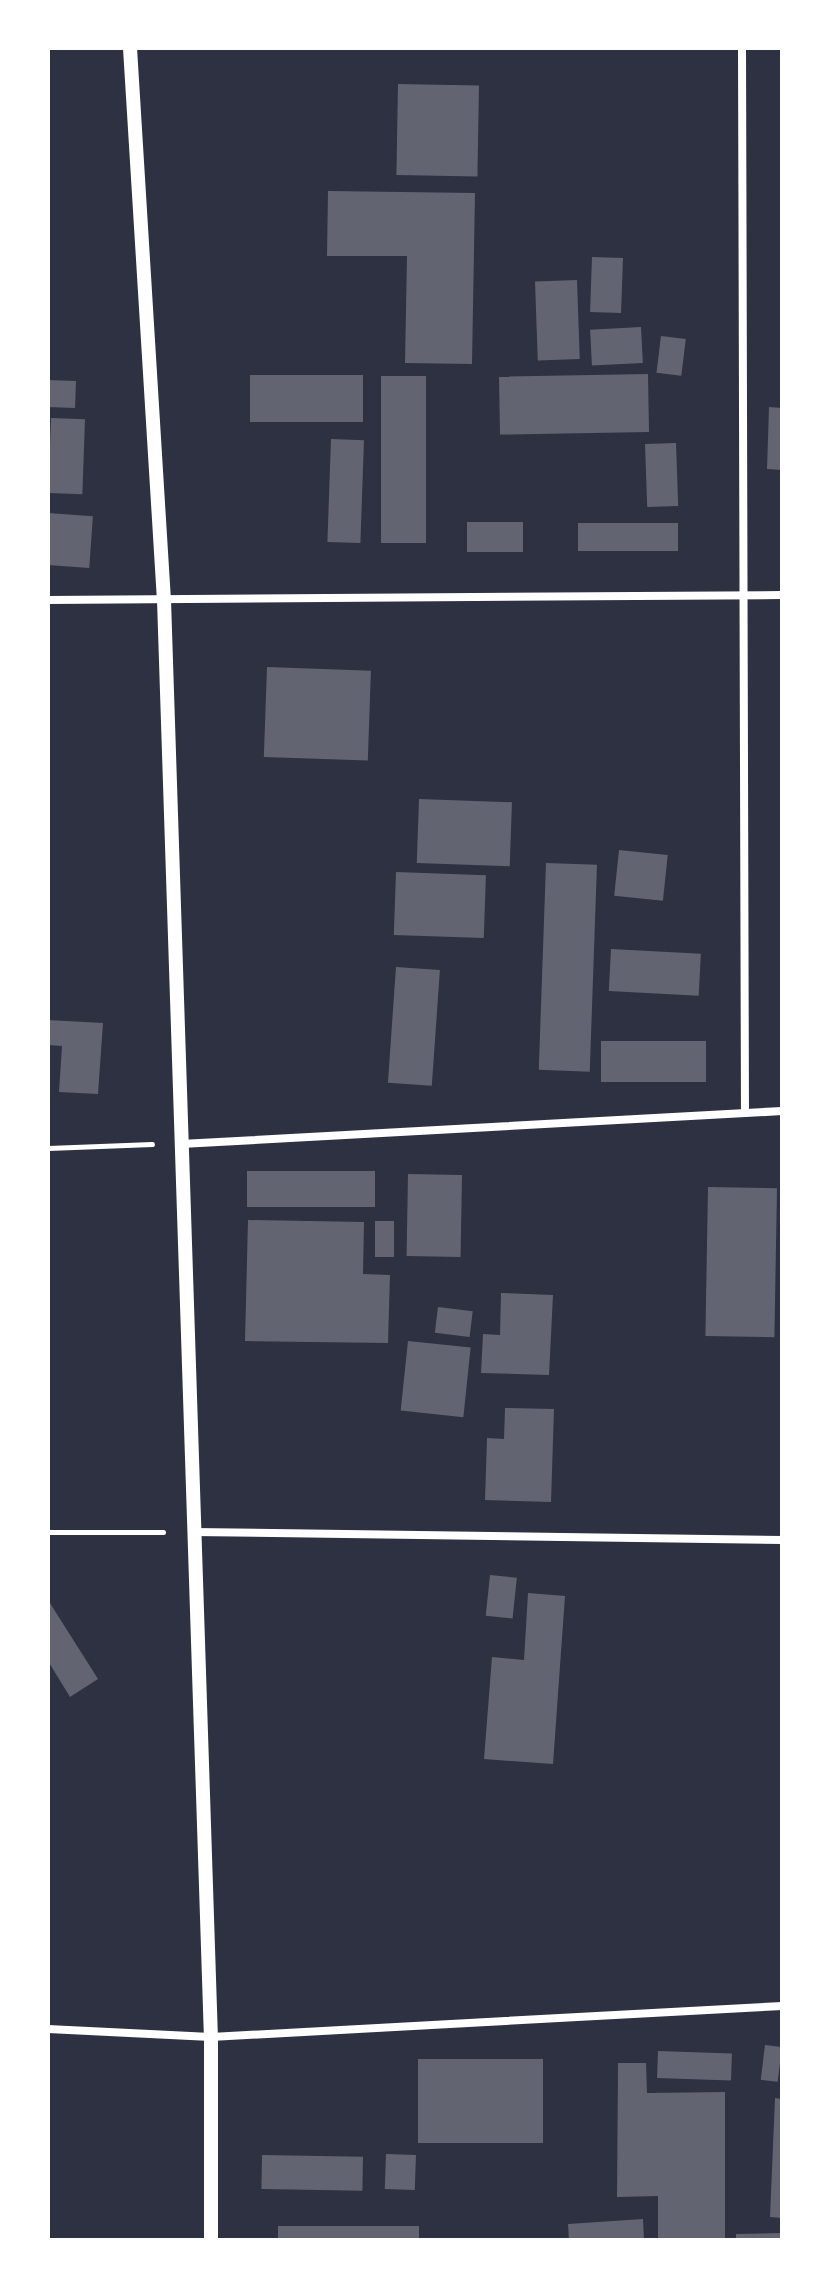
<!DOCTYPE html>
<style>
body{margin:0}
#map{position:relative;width:830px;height:2288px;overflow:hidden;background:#2d3142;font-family:"Sofia Sans Condensed",sans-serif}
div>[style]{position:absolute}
.building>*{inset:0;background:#626471;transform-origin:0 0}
.path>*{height:5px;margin:-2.5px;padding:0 2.5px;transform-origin:2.5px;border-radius:2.5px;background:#fff}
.minor>*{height:8px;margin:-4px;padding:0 4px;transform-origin:4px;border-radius:4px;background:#fff}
.tertiary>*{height:14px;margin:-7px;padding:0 7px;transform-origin:7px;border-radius:7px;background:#fff}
span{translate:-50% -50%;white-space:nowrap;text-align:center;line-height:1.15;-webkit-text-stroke:6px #fff;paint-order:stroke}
.frame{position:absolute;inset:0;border:50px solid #fff;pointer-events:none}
</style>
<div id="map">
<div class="building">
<i style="left:398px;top:84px;width:81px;height:91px;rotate:1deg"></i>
<i style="clip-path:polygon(328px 191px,475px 193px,472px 364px,405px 363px,407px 256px,327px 256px)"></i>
<i style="left:592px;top:257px;width:31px;height:55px;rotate:2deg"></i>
<i style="left:577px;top:280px;width:79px;height:42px;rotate:88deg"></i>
<i style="left:641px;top:327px;width:36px;height:51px;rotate:87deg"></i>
<i style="left:661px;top:336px;width:25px;height:37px;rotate:7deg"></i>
<i style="left:648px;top:374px;width:58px;height:149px;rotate:89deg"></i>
<i style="left:363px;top:375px;width:47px;height:113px;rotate:90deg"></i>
<i style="left:381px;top:376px;width:45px;height:167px"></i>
<i style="left:48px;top:380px;width:28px;height:27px;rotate:2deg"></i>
<i style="clip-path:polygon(769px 407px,782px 408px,782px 470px,767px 469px)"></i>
<i style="left:51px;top:418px;width:34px;height:75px;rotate:2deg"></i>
<i style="left:331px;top:439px;width:33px;height:103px;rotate:2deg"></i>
<i style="left:676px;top:443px;width:63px;height:31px;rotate:88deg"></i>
<i style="left:48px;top:513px;width:45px;height:52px;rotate:4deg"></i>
<i style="left:523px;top:522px;width:30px;height:56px;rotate:90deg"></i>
<i style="left:678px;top:523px;width:28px;height:100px;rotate:90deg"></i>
<i style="left:267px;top:667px;width:104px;height:90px;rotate:2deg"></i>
<i style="left:419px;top:799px;width:93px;height:64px;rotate:2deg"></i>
<i style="left:619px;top:850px;width:49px;height:46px;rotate:6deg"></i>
<i style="left:546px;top:863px;width:51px;height:207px;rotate:2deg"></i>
<i style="left:396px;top:872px;width:90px;height:63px;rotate:2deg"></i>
<i style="left:611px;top:949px;width:90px;height:42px;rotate:3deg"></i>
<i style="left:396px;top:967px;width:44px;height:116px;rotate:4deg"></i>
<i style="clip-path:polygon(48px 1020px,103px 1023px,98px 1094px,59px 1092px,62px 1046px,48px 1045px)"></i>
<i style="left:601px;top:1041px;width:105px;height:41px"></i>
<i style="left:247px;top:1171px;width:128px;height:36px"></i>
<i style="left:408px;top:1174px;width:54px;height:82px;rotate:1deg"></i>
<i style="left:708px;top:1187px;width:69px;height:149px;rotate:1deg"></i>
<i style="clip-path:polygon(248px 1220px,364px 1222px,363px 1274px,390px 1275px,388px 1343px,245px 1341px)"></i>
<i style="left:375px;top:1221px;width:19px;height:36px"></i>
<i style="clip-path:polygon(501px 1293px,553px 1295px,549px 1375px,481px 1373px,483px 1334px,500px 1335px)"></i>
<i style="left:438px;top:1307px;width:35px;height:26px;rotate:7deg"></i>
<i style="left:408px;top:1341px;width:63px;height:70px;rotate:6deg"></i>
<i style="clip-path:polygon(505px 1408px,554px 1409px,551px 1502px,485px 1500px,487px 1438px,504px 1439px)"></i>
<i style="left:490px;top:1575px;width:27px;height:41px;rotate:6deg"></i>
<i style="clip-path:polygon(528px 1593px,565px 1596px,553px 1764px,484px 1759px,492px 1657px,524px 1660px)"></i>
<i style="clip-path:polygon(48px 1600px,98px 1679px,70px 1697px,48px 1661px)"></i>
<i style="left:765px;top:2045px;width:17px;height:35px;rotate:7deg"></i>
<i style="left:658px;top:2051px;width:74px;height:27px;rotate:2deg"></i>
<i style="left:418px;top:2059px;width:125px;height:84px"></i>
<i style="clip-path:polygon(618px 2063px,646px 2063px,647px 2093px,725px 2092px,725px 2240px,658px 2240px,658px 2196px,617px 2197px)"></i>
<i style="clip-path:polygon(775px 2098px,782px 2099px,782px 2218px,770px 2217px)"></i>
<i style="left:386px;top:2154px;width:30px;height:35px;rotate:2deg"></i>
<i style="left:262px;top:2155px;width:101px;height:34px;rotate:1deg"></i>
<i style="clip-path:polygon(643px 2219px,644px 2240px,569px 2240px,568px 2224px)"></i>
<i style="left:278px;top:2226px;width:141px;height:14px"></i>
<i style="clip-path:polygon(782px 2233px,782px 2240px,736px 2240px,736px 2234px)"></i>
</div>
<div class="path">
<i style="left:48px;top:1148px;width:104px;rotate:-2.2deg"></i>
<i style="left:48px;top:1532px;width:115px"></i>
</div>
<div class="minor">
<i style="left:742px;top:48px;width:1065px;rotate:89.84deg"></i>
<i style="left:48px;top:600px;width:734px;rotate:-0.39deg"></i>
<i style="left:181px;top:1144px;width:602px;rotate:-3.14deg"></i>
<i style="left:193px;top:1532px;width:589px;rotate:0.78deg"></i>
<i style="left:48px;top:2029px;width:163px;rotate:2.8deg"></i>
<i style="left:211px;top:2037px;width:572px;rotate:-3.11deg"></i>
</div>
<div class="tertiary">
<i style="left:130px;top:48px;width:553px;rotate:86.48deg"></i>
<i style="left:164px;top:600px;width:1438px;rotate:88.13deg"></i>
<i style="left:211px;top:2037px;width:203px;rotate:90deg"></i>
</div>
<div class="frame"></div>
</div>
